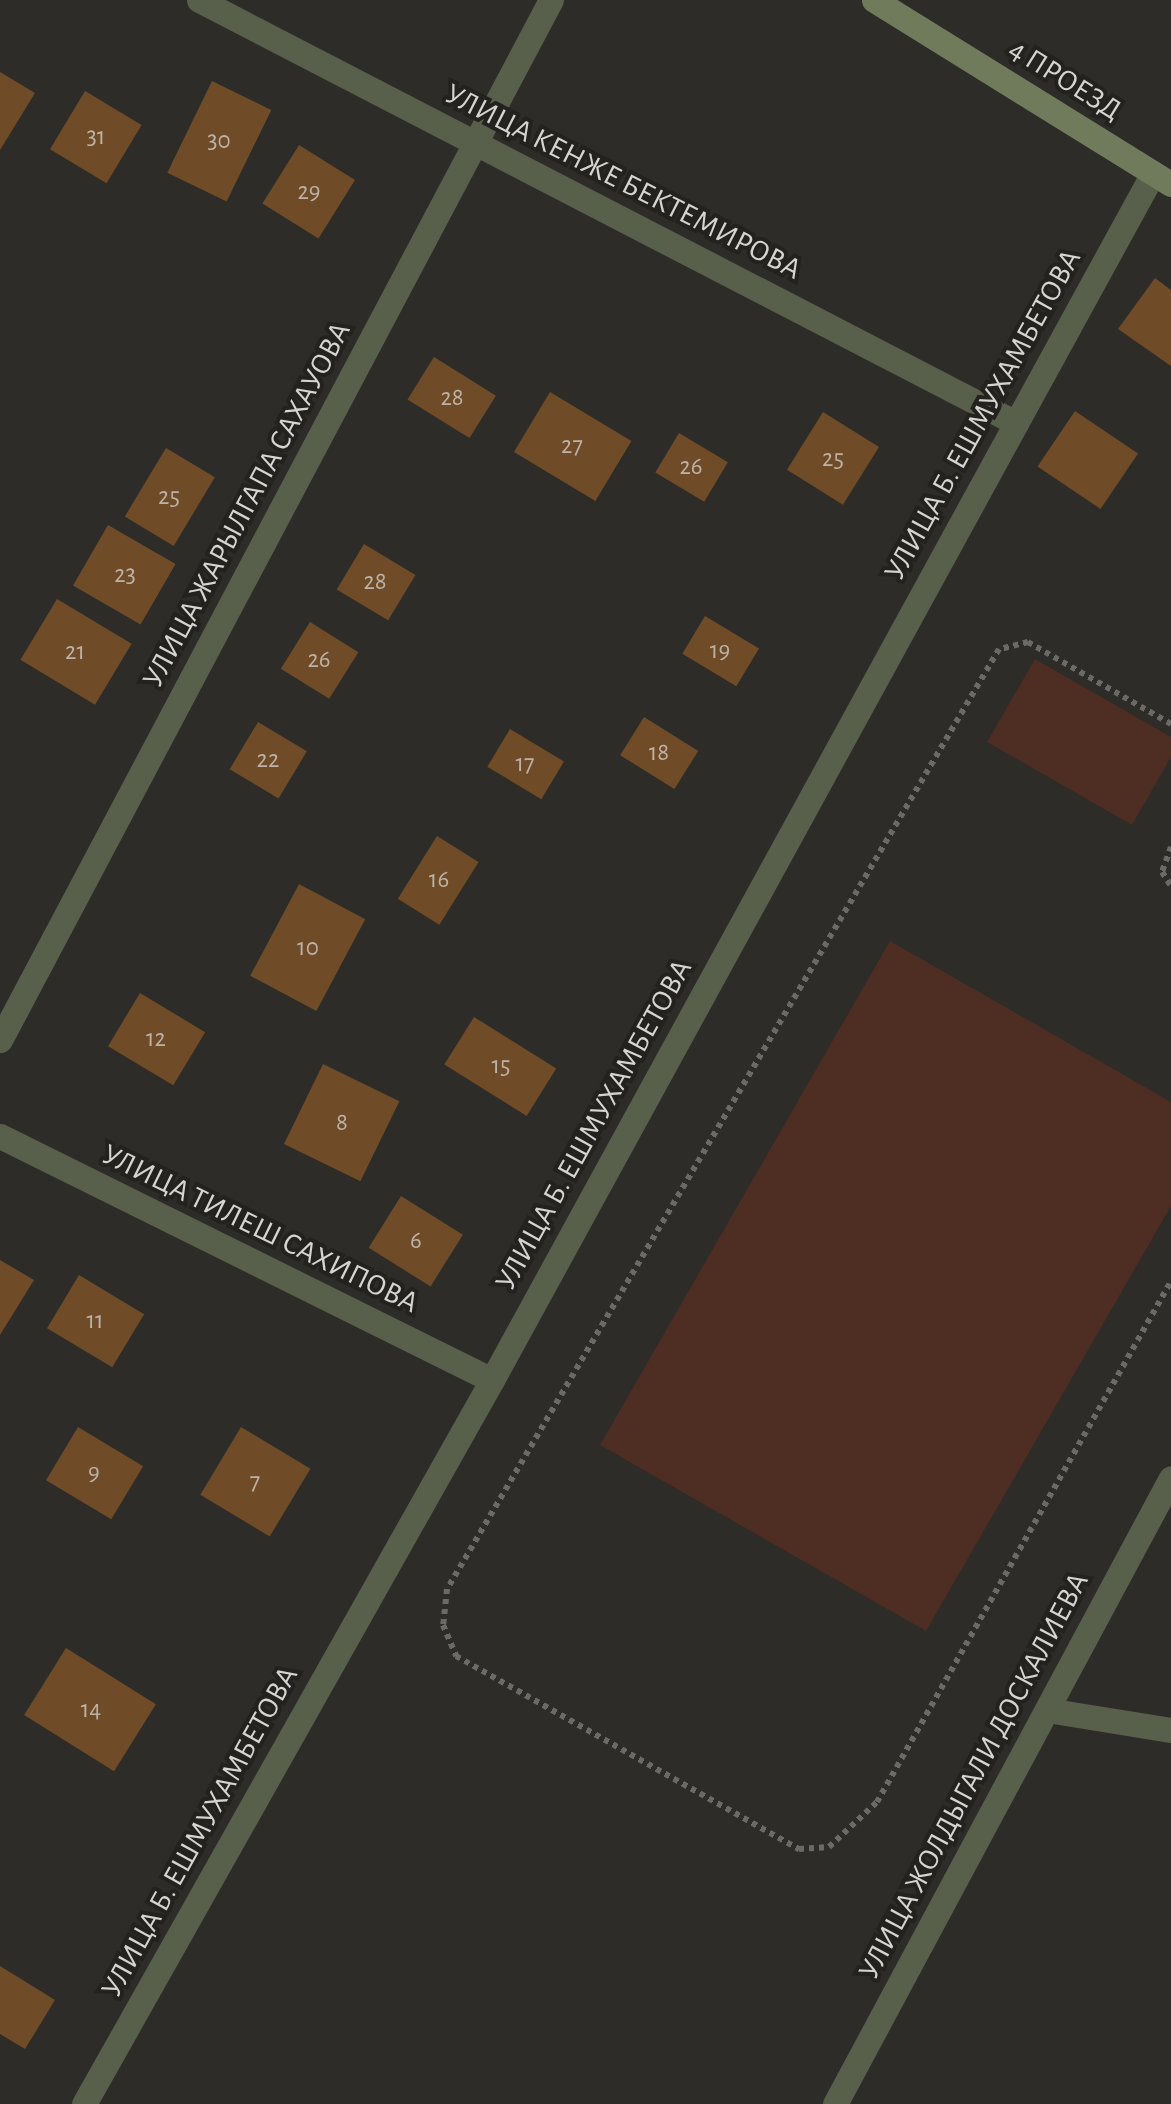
<!DOCTYPE html>
<meta charset="utf-8">
<style>
body{margin:0}
#map{position:relative;width:1171px;height:2104px;overflow:hidden;background:#2d2c28;font-family:"Alegreya Sans",sans-serif}
div>[style]{position:absolute}
.green>*{inset:0;background:#4e2d23}
.building>*{inset:0;background:#6f4c27;transform-origin:0 0}
.path>*{height:6px;margin-top:-3px;transform-origin:0;background:repeating-linear-gradient(90deg,#6b6a67 0 5px,transparent 0 10px)}
.street>*{height:25px;margin:-12.5px;padding:0 12.5px;transform-origin:12.5px;border-radius:12.5px;background:#585f4b}
.secondary>*{height:25px;margin:-12.5px;padding:0 12.5px;transform-origin:12.5px;border-radius:12.5px;background:#707b5c}
span{translate:-50% -50%;white-space:nowrap;text-align:center;line-height:1.15;-webkit-text-stroke:8px #23221f;paint-order:stroke}
.number-label{font-size:25px;color:#bcb2a7}
.number-label span{-webkit-text-stroke-width:0}
.street-label{font-size:30px;color:#d5d4d2}
</style>
<div id="map">
<div class="green">
<i style="clip-path:polygon(1035px 659px,1171px 737px,1171px 757px,1132px 825px,987px 742px)"></i>
<i style="clip-path:polygon(890px 941px,1171px 1102px,1171px 1206px,926px 1631px,600px 1445px)"></i>
</div>
<div class="building">
<i style="clip-path:polygon(0 72px,35px 93px,0 150px)"></i>
<i style="left:212px;top:81px;width:66px;height:102px;rotate:26deg"></i>
<i style="left:85px;top:91px;width:66px;height:68px;rotate:31deg"></i>
<i style="left:299px;top:145px;width:66px;height:69px;rotate:32deg"></i>
<i style="clip-path:polygon(1155px 278px,1171px 290px,1171px 366px,1118px 329px)"></i>
<i style="left:434px;top:357px;width:73px;height:50px;rotate:32deg"></i>
<i style="left:550px;top:392px;width:95px;height:70px;rotate:31deg"></i>
<i style="left:1075px;top:411px;width:76px;height:67px;rotate:34deg"></i>
<i style="left:823px;top:412px;width:66px;height:68px;rotate:32deg"></i>
<i style="left:679px;top:433px;width:57px;height:46px;rotate:31deg"></i>
<i style="left:166px;top:448px;width:57px;height:80px;rotate:31deg"></i>
<i style="left:108px;top:525px;width:78px;height:70px;rotate:30deg"></i>
<i style="left:364px;top:544px;width:60px;height:53px;rotate:31deg"></i>
<i style="left:57px;top:599px;width:87px;height:71px;rotate:31deg"></i>
<i style="left:705px;top:616px;width:63px;height:44px;rotate:31deg"></i>
<i style="left:310px;top:622px;width:57px;height:55px;rotate:32deg"></i>
<i style="left:644px;top:717px;width:64px;height:45px;rotate:32deg"></i>
<i style="left:258px;top:722px;width:57px;height:55px;rotate:31deg"></i>
<i style="left:510px;top:729px;width:63px;height:44px;rotate:31deg"></i>
<i style="left:437px;top:836px;width:49px;height:74px;rotate:32deg"></i>
<i style="left:299px;top:884px;width:75px;height:104px;rotate:28deg"></i>
<i style="left:140px;top:993px;width:76px;height:62px;rotate:31deg"></i>
<i style="left:474px;top:1017px;width:97px;height:56px;rotate:32deg"></i>
<i style="left:323px;top:1064px;width:85px;height:89px;rotate:26deg"></i>
<i style="left:401px;top:1196px;width:73px;height:61px;rotate:32deg"></i>
<i style="clip-path:polygon(0 1260px,34px 1280px,0 1335px)"></i>
<i style="left:79px;top:1275px;width:76px;height:62px;rotate:31deg"></i>
<i style="left:78px;top:1427px;width:76px;height:62px;rotate:31deg"></i>
<i style="left:241px;top:1427px;width:81px;height:79px;rotate:31deg"></i>
<i style="left:66px;top:1648px;width:106px;height:79px;rotate:32deg"></i>
<i style="clip-path:polygon(0 1966px,55px 2000px,25px 2049px,0 2034px)"></i>
</div>
<div class="path">
<i style="left:1171px;top:724px;width:165px;rotate:-150.2deg"></i>
<i style="left:1028px;top:642px;width:30px;rotate:166deg"></i>
<i style="left:999px;top:649px;width:1090px;rotate:120.42deg"></i>
<i style="left:447px;top:1589px;width:36px;rotate:96deg"></i>
<i style="left:443px;top:1625px;width:34px;rotate:67deg"></i>
<i style="left:456px;top:1656px;width:394px;rotate:29.4deg"></i>
<i style="left:799px;top:1849px;width:30px;rotate:-4deg"></i>
<i style="left:829px;top:1847px;width:66px;rotate:-43.2deg"></i>
<i style="left:877px;top:1802px;width:598px;rotate:-60.56deg"></i>
<i style="left:1171px;top:847px;width:27px;rotate:110deg"></i>
<i style="left:1162px;top:872px;width:17px;rotate:57deg"></i>
</div>
<div class="street">
<i style="left:199px;top:0;width:920px;rotate:27.37deg"></i>
<i style="left:0;top:1040px;width:1177px;rotate:-62.09deg"></i>
<i style="left:0;top:1136px;width:549px;rotate:26.38deg"></i>
<i style="left:1047px;top:1710px;width:126px;rotate:9.2deg"></i>
<i style="left:84px;top:2104px;width:831px;rotate:-60.6deg"></i>
<i style="left:492px;top:1380px;width:1376px;rotate:-61.29deg"></i>
<i style="left:835px;top:2104px;width:710px;rotate:-61.78deg"></i>
</div>
<div class="secondary">
<i style="left:874px;top:0;width:349px;rotate:31.8deg"></i>
</div>
<div class="number-label">
<span style="left:96px;top:137px">31</span>
<span style="left:219px;top:141px">30</span>
<span style="left:309px;top:192px">29</span>
<span style="left:452px;top:398px">28</span>
<span style="left:572px;top:446px">27</span>
<span style="left:833px;top:459px">25</span>
<span style="left:691px;top:467px">26</span>
<span style="left:169px;top:497px">25</span>
<span style="left:125px;top:575px">23</span>
<span style="left:375px;top:582px">28</span>
<span style="left:720px;top:651px">19</span>
<span style="left:75px;top:652px">21</span>
<span style="left:319px;top:660px">26</span>
<span style="left:659px;top:753px">18</span>
<span style="left:268px;top:760px">22</span>
<span style="left:525px;top:764px">17</span>
<span style="left:439px;top:880px">16</span>
<span style="left:308px;top:948px">10</span>
<span style="left:156px;top:1039px">12</span>
<span style="left:501px;top:1066px">15</span>
<span style="left:342px;top:1123px">8</span>
<span style="left:416px;top:1241px">6</span>
<span style="left:95px;top:1321px">11</span>
<span style="left:94px;top:1473px">9</span>
<span style="left:255px;top:1482px">7</span>
<span style="left:91px;top:1710px">14</span>
</div>
<div class="street-label">
<span style="left:1065px;top:80px;rotate:32deg">4 ПРОЕЗД</span>
<span style="left:623px;top:182px;rotate:27deg">УЛИЦА КЕНЖЕ БЕКТЕМИРОВА</span>
<span style="left:983px;top:415px;rotate:-61deg">УЛИЦА Б. ЕШМУХАМБЕТОВА</span>
<span style="left:247px;top:505px;rotate:-62deg">УЛИЦА ЖАРЫЛГАПА САХАУОВА</span>
<span style="left:594px;top:1125px;rotate:-61deg">УЛИЦА Б. ЕШМУХАМБЕТОВА</span>
<span style="left:260px;top:1229px;rotate:26deg">УЛИЦА ТИЛЕШ САХИПОВА</span>
<span style="left:974px;top:1776px;rotate:-62deg">УЛИЦА ЖОЛДЫГАЛИ ДОСКАЛИЕВА</span>
<span style="left:200px;top:1832px;rotate:-61deg">УЛИЦА Б. ЕШМУХАМБЕТОВА</span>
</div>
</div>
